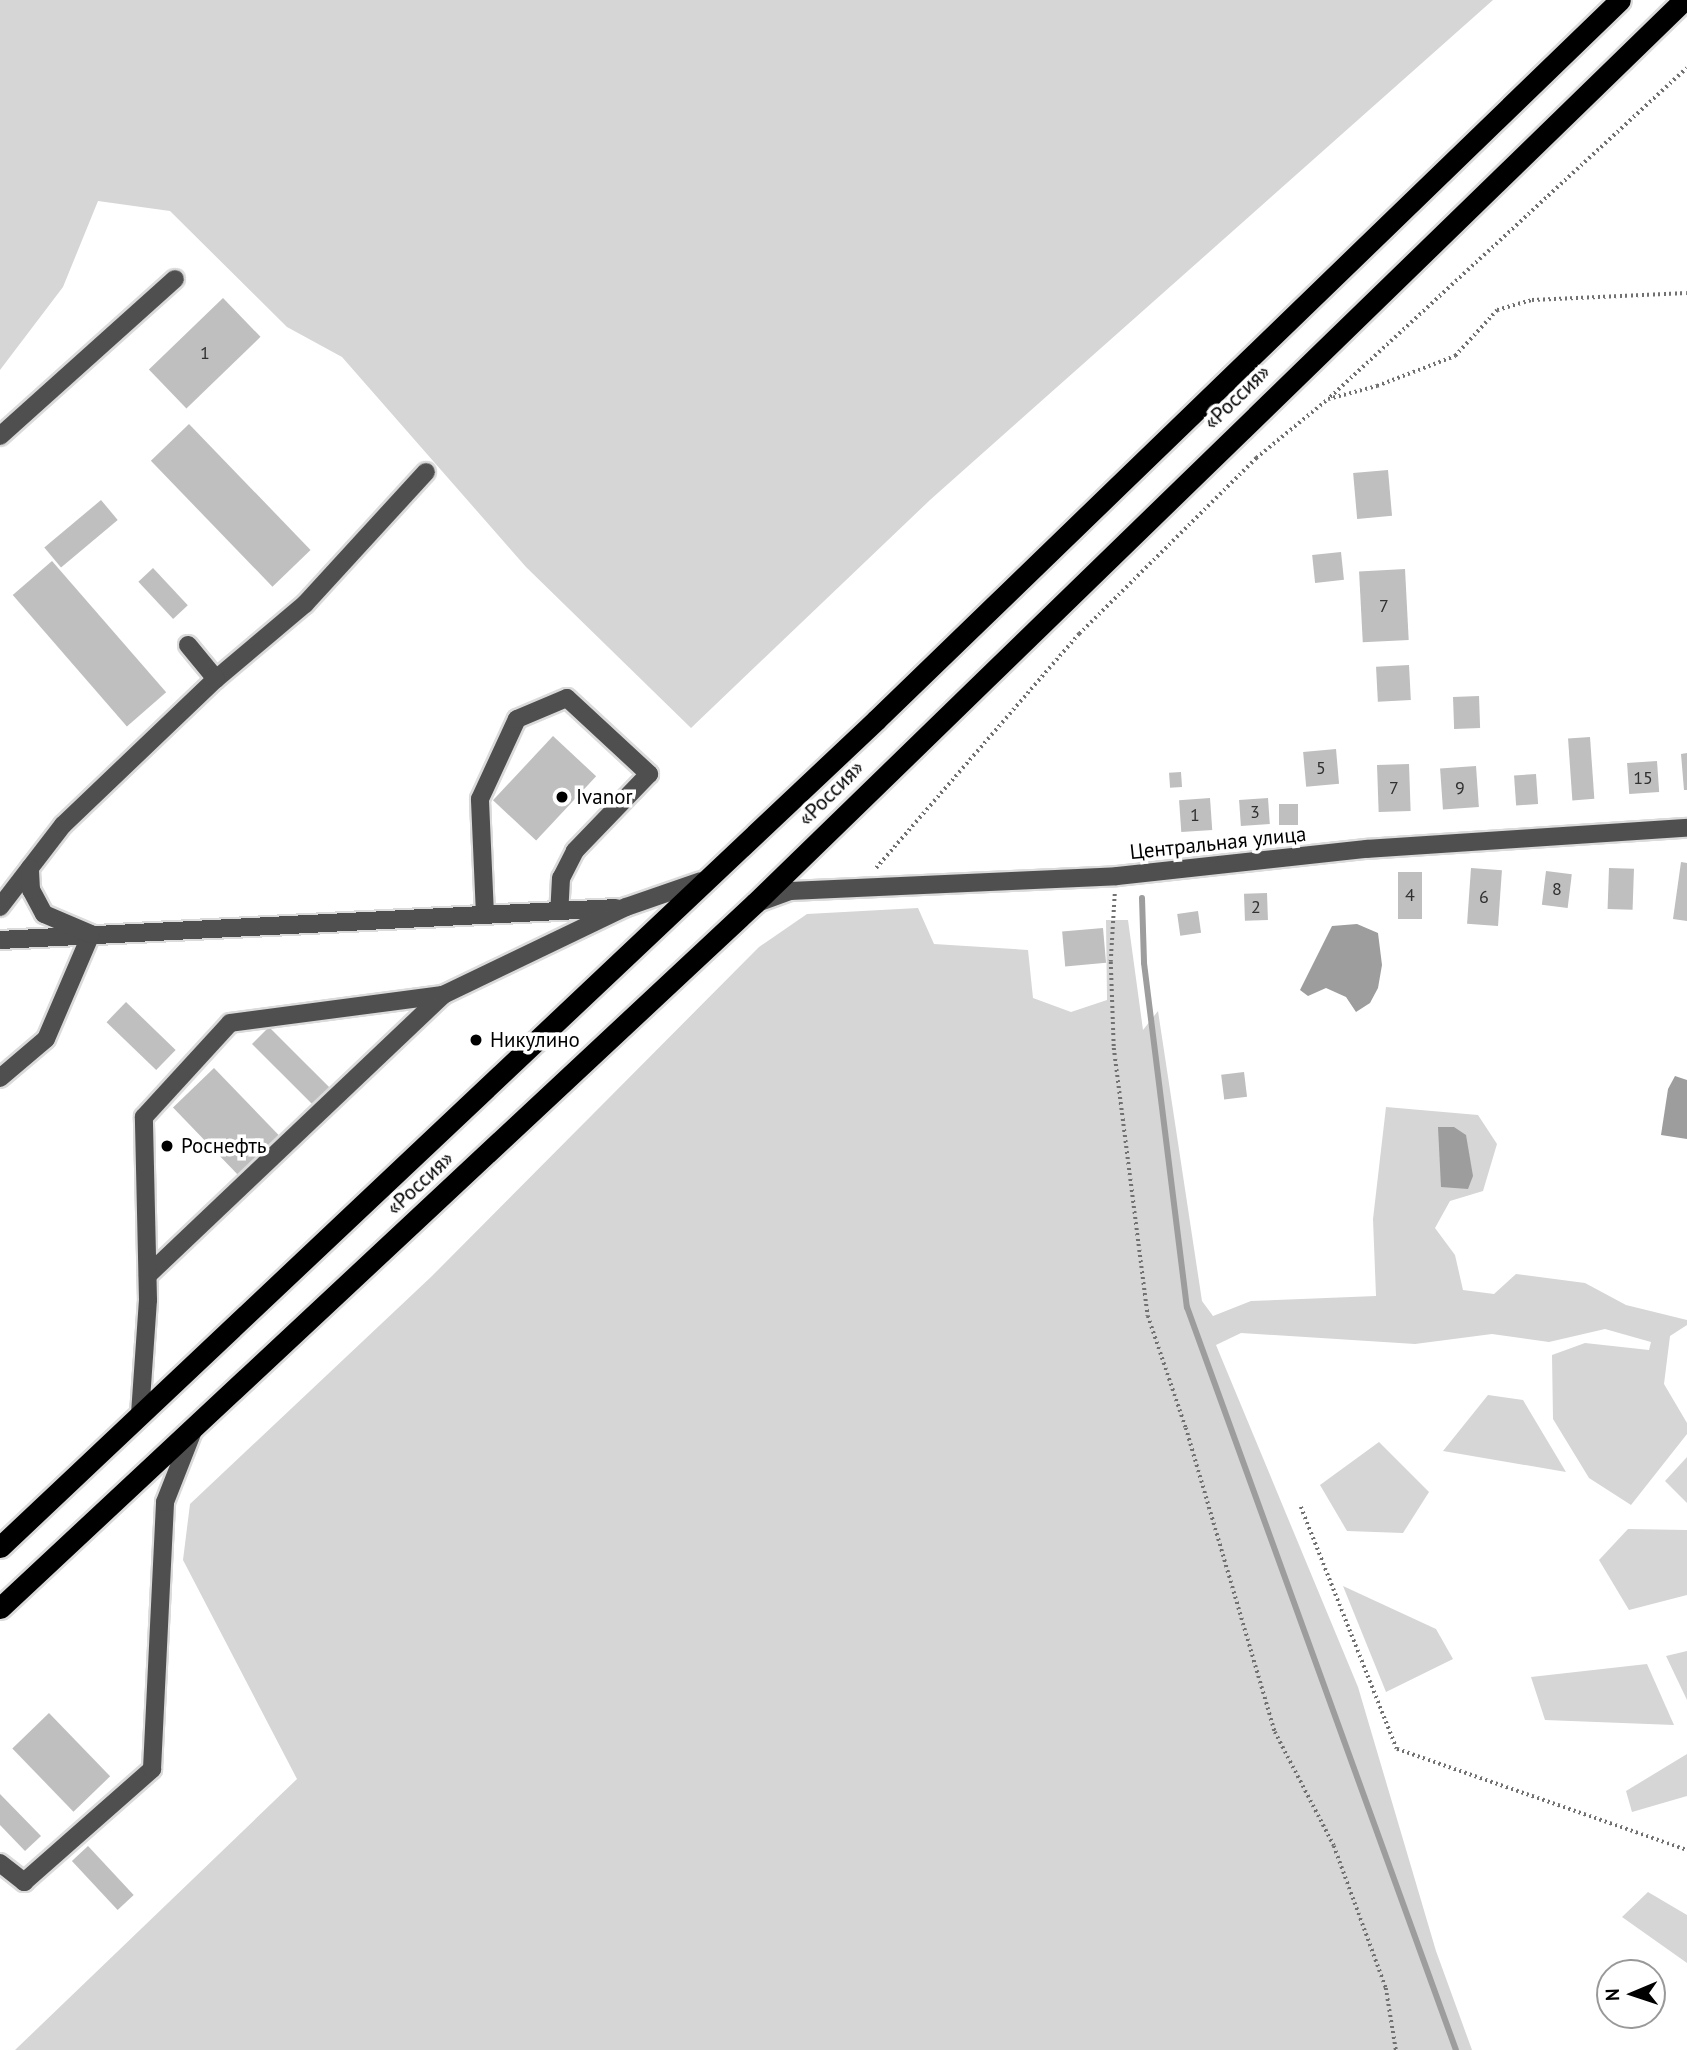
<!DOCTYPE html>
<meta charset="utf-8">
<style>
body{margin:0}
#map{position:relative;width:1687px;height:2050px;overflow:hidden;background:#fff;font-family:"PT Sans",sans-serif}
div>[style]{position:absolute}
.green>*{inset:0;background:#d6d6d6}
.water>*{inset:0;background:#9d9d9d}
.stream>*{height:6px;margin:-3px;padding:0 3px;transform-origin:3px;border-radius:3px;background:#9d9d9d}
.building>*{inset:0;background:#bfbfbf;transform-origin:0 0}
.path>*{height:3.5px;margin-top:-1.75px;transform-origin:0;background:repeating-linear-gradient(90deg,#717171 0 2px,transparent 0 5.5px)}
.roads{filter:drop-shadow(2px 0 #dbdbdb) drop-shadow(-2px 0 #dbdbdb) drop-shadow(0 2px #dbdbdb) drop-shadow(0 -2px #dbdbdb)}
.minor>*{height:18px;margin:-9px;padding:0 9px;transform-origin:9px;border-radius:9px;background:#4f4f4f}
.highway>*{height:21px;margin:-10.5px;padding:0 10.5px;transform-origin:10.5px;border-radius:10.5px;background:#000}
.dots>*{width:19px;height:19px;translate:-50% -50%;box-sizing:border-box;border:4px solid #fff;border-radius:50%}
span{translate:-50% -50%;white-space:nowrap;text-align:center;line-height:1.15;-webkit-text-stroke:7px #fff;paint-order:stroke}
.number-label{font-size:18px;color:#303030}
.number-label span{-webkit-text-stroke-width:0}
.street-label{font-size:21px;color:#000}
.poi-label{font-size:21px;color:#000}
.left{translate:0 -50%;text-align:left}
.north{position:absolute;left:1596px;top:1959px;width:70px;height:70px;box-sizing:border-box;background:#fff;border:2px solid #999;border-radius:50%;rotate:268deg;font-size:19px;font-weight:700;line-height:28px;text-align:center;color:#000}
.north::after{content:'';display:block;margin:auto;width:24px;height:32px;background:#000;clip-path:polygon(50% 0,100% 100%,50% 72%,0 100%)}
</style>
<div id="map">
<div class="green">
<i style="clip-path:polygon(0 0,1493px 0,930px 500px,691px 728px,526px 567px,342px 357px,287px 327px,170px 211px,98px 201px,63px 287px,0 370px)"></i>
<i style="clip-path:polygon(918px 908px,934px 944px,1028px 950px,1033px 998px,1071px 1012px,1107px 1000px,1106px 920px,1128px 920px,1143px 1030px,1158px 1011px,1202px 1301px,1213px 1316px,1251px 1301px,1376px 1296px,1373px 1219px,1386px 1107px,1478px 1115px,1497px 1144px,1483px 1191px,1450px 1201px,1435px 1228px,1455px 1255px,1463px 1290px,1494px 1294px,1516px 1274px,1585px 1283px,1626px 1305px,1687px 1320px,1687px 1325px,1670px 1336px,1664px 1384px,1687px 1423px,1687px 1434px,1631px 1505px,1589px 1478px,1553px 1419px,1552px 1355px,1585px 1343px,1649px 1350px,1651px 1342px,1605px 1329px,1549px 1342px,1492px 1334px,1415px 1344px,1241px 1333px,1216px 1345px,1358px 1687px,1436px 1951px,1472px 2050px,15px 2050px,297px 1779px,183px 1560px,190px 1504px,432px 1276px,759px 947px,807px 914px)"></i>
<i style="clip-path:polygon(1488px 1395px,1523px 1400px,1566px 1472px,1443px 1451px)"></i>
<i style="clip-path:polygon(1379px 1442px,1429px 1492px,1403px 1533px,1347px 1531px,1320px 1485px)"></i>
<i style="clip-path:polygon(1687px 1457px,1687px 1503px,1665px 1481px)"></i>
<i style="clip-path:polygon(1628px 1529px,1687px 1530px,1687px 1595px,1629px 1610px,1599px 1560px)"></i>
<i style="clip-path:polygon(1343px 1586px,1436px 1629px,1453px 1659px,1386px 1692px)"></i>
<i style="clip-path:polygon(1687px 1651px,1687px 1700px,1666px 1656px)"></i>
<i style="clip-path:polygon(1647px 1664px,1674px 1725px,1545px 1720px,1531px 1677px)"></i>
<i style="clip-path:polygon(1687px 1754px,1687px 1796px,1632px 1812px,1626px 1791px)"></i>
<i style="clip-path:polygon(1648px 1892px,1687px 1915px,1687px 1963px,1622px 1917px)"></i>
</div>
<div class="water">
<i style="clip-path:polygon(1357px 924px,1378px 933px,1382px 965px,1378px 988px,1370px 1003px,1356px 1012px,1346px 997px,1326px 988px,1308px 996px,1300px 990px,1332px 926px)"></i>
<i style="clip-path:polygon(1675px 1076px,1687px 1080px,1687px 1139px,1661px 1135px,1668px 1089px)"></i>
<i style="clip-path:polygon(1438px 1127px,1454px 1127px,1466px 1135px,1473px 1176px,1468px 1189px,1441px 1187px)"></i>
</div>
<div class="stream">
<i style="left:1142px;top:898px;width:65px;rotate:88.2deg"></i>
<i style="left:1144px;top:963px;width:347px;rotate:82.9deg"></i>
<i style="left:1187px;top:1307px;width:790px;rotate:70.1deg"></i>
</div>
<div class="building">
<i style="left:223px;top:298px;width:54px;height:103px;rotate:46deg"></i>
<i style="left:189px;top:424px;width:175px;height:53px;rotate:46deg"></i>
<i style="left:1388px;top:470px;width:46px;height:35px;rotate:85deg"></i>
<i style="left:101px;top:500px;width:26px;height:74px;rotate:50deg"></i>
<i style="left:1341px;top:552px;width:28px;height:29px;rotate:84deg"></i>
<i style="left:52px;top:561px;width:174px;height:52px;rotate:49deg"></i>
<i style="left:153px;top:568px;width:51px;height:20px;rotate:47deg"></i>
<i style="left:1405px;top:569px;width:71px;height:46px;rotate:87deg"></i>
<i style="left:1409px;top:665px;width:35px;height:33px;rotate:87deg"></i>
<i style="left:1479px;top:696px;width:32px;height:26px;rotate:88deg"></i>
<i style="left:553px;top:736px;width:59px;height:88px;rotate:43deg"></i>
<i style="left:1590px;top:737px;width:62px;height:22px;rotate:86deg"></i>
<i style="left:1336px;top:749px;width:35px;height:33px;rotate:85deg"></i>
<i style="clip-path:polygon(1687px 753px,1687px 790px,1684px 790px,1681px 754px)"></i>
<i style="left:1657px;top:761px;width:31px;height:30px;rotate:86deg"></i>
<i style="left:1409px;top:764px;width:47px;height:32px;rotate:88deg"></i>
<i style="left:1476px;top:766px;width:41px;height:36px;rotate:86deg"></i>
<i style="left:1181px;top:772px;width:15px;height:12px;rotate:86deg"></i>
<i style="left:1536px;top:774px;width:30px;height:22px;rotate:86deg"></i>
<i style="left:1210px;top:798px;width:32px;height:31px;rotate:86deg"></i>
<i style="left:1268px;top:798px;width:26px;height:29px;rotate:86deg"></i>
<i style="left:1279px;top:804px;width:19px;height:21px"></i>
<i style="clip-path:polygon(1681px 862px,1687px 863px,1687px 921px,1673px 919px)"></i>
<i style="left:1471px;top:868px;width:31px;height:56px;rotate:4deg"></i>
<i style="left:1609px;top:868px;width:25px;height:41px;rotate:2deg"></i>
<i style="left:1546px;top:871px;width:26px;height:34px;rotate:7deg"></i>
<i style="left:1398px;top:872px;width:24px;height:47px"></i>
<i style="left:1267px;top:893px;width:27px;height:23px;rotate:88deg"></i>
<i style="left:1198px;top:911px;width:22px;height:21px;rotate:82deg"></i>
<i style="left:1103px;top:928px;width:35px;height:41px;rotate:85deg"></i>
<i style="left:126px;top:1002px;width:69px;height:28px;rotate:44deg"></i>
<i style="left:269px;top:1027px;width:86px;height:24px;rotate:45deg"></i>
<i style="left:214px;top:1068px;width:93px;height:57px;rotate:46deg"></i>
<i style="left:1244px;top:1072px;width:25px;height:23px;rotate:83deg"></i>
<i style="left:49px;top:1713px;width:88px;height:51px;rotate:46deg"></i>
<i style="clip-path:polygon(0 1794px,41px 1836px,25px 1851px,0 1825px)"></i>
<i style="left:88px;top:1846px;width:67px;height:22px;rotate:47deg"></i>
</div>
<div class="path">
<i style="left:1330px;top:397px;width:485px;rotate:-42.7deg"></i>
<i style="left:876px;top:868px;width:310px;rotate:-49.1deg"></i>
<i style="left:1079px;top:634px;width:250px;rotate:-44.8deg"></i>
<i style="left:1256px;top:458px;width:93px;rotate:-39.3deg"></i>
<i style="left:1328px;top:399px;width:51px;rotate:-14.9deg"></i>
<i style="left:1377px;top:386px;width:84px;rotate:-21deg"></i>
<i style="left:1455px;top:356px;width:62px;rotate:-47.6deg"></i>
<i style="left:1497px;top:310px;width:36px;rotate:-16deg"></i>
<i style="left:1532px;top:300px;width:155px;rotate:-2.6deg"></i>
<i style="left:1115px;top:894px;width:68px;rotate:93.4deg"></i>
<i style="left:1111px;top:962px;width:86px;rotate:88deg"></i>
<i style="left:1114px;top:1048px;width:270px;rotate:82.8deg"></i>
<i style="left:1148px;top:1316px;width:118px;rotate:71.3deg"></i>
<i style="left:1186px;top:1428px;width:317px;rotate:73.7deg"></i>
<i style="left:1275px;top:1732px;width:128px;rotate:62.6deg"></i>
<i style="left:1334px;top:1846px;width:151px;rotate:69.9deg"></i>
<i style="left:1386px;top:1988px;width:63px;rotate:80.8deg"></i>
<i style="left:1301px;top:1507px;width:260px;rotate:68.4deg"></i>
<i style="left:1397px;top:1749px;width:307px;rotate:19.2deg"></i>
</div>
<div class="roads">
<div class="minor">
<i style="left:0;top:436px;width:235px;rotate:-41.9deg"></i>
<i style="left:216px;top:679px;width:116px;rotate:-40.1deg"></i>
<i style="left:305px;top:604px;width:179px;rotate:-47.5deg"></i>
<i style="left:757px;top:903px;width:35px;rotate:-20deg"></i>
<i style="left:790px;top:891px;width:327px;rotate:-2.6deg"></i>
<i style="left:1117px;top:876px;width:251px;rotate:-6.2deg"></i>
<i style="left:1367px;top:849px;width:321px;rotate:-3.8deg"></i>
<i style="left:0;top:907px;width:103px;rotate:-52.5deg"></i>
<i style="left:63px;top:825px;width:211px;rotate:-43.7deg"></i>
<i style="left:216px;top:679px;width:44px;rotate:-129.5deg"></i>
<i style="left:485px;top:915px;width:116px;rotate:-92.5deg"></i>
<i style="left:480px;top:799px;width:88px;rotate:-65.2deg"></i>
<i style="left:517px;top:719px;width:54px;rotate:-22.8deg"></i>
<i style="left:567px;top:698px;width:112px;rotate:42.8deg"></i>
<i style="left:649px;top:774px;width:107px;rotate:133.9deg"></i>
<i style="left:575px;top:851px;width:30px;rotate:117deg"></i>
<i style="left:561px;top:878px;width:33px;rotate:93deg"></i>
<i style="left:0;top:940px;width:617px;rotate:-2.97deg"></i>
<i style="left:0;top:1078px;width:60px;rotate:-40.3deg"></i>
<i style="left:46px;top:1039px;width:114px;rotate:-66.8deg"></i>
<i style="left:91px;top:934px;width:51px;rotate:-156.9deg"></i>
<i style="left:44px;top:914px;width:27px;rotate:-118deg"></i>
<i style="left:31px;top:890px;width:22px;rotate:-93deg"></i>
<i style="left:148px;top:1275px;width:407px;rotate:-43.5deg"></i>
<i style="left:140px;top:1414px;width:114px;rotate:-86deg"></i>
<i style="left:148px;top:1300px;width:183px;rotate:-91.3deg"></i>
<i style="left:144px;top:1117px;width:127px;rotate:-47.5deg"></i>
<i style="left:230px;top:1023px;width:215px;rotate:-7.5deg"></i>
<i style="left:443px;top:995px;width:203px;rotate:-25.7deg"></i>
<i style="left:626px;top:907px;width:79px;rotate:-19.1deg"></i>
<i style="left:0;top:1863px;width:31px;rotate:38deg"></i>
<i style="left:24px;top:1882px;width:171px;rotate:-41.4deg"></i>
<i style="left:152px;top:1769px;width:267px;rotate:-87.2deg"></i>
<i style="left:165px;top:1502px;width:76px;rotate:-68.5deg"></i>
</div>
<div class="highway">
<i style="left:0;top:1547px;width:1205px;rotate:-43.35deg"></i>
<i style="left:876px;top:720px;width:1035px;rotate:-44.06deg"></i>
<i style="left:0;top:1608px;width:1033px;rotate:-43.04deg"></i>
<i style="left:755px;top:903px;width:1296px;rotate:-44.19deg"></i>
</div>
</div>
<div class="dots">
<i style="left:562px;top:797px;background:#000"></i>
<i style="left:476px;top:1040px;background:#000"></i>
<i style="left:167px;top:1146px;background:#000"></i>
</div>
<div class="number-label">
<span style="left:205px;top:353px">1</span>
<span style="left:1384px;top:606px">7</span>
<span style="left:1321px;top:768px">5</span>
<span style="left:1643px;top:778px">15</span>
<span style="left:1394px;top:788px">7</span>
<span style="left:1460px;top:788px">9</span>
<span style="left:1255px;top:812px">3</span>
<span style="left:1195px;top:815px">1</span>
<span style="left:1557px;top:889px">8</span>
<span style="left:1410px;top:895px">4</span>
<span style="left:1484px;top:897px">6</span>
<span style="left:1256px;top:907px">2</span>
</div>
<div class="street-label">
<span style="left:1237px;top:397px;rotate:-44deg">«Россия»</span>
<span style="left:831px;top:793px;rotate:-45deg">«Россия»</span>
<span style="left:1218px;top:843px;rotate:-6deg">Центральная улица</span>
<span style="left:420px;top:1183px;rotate:-43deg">«Россия»</span>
</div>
<div class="poi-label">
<span class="left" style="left:576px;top:797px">Ivanor</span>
<span class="left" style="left:490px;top:1040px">Никулино</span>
<span class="left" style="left:181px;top:1146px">Роснефть</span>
</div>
<div class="north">N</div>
</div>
